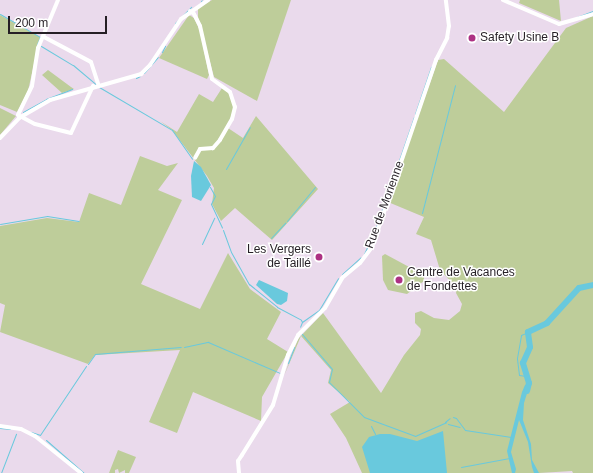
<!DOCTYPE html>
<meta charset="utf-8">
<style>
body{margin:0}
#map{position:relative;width:593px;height:473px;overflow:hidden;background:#eadaec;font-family:Arial,sans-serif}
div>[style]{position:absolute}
.green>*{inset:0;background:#becd9a}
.water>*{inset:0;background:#69c9dd}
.stream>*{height:1px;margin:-0.5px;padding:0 0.5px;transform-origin:0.5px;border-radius:0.5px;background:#69c9dd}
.river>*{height:6px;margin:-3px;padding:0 3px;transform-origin:3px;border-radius:3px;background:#69c9dd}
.minor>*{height:4px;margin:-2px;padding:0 2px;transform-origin:2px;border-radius:2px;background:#fff}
.dots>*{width:11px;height:11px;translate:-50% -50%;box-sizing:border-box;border:2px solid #fff;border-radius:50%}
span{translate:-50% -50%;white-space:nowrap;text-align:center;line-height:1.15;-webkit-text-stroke:3px #fff;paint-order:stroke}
.poi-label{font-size:12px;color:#251f25}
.left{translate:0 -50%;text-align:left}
.right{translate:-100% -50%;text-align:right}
.street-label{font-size:12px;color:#251f25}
.scale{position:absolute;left:8px;top:16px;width:99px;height:18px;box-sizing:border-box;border:2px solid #251f25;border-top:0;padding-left:5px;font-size:12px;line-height:14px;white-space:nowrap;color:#251f25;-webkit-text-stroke:3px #fff;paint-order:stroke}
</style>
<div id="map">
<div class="green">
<i style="clip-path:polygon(212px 0,291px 0,257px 101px,214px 77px,198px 17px,198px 8px)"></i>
<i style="clip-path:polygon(520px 0,559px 0,561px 21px,519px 3px)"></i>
<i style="clip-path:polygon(0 15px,40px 37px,28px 91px,17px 112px,0 105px)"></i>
<i style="clip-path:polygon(189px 15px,194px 18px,200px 31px,209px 75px,207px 79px,159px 58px)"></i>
<i style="clip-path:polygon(593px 16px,593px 473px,573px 473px,572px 471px,539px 473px,362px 473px,346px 438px,330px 414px,350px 402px,328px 383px,331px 370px,301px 336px,284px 376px,298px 339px,323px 313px,381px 393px,404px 355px,420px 335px,421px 329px,415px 323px,415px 313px,421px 311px,434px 318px,449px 320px,460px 311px,462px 304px,456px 293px,457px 288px,440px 270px,431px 240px,416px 234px,424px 217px,388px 202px,438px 60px,444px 59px,504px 112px,566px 28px)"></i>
<i style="clip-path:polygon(48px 70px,71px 87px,74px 89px,62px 93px,42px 75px)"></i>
<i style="clip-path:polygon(222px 88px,229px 92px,235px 103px,228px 128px,243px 138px,256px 116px,318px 189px,272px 240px,235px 208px,221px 221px,212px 204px,214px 188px,207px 176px,172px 130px,160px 121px,177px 132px,199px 94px,213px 102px)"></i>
<i style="clip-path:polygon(0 108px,16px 116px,0 135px)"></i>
<i style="clip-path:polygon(140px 156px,167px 166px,178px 163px,158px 190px,182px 200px,141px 284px,200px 309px,228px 253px,250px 289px,281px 312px,267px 339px,288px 352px,262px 397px,261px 421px,193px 392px,177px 433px,149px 422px,180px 350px,95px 355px,88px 364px,0 332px,5px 305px,0 303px,0 226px,47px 218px,79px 222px,89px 193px,121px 205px)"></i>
<i style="clip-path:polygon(385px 254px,424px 275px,424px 281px,407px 294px,388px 290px,383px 280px,382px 256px)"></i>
<i style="clip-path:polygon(118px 450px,136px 457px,129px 473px,125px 473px,125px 470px,119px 473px,118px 469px,115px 470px,115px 473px,109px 473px)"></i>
</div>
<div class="water">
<i style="clip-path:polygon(194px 161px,201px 167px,211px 185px,201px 201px,192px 197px,191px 176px)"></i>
<i style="clip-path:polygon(259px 280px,288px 293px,287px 301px,281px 305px,277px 304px,256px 285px)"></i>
<i style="clip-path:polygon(530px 384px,524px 403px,523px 420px,531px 444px,532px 460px,539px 473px,534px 473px,532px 467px,528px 442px,519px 420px,511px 452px,516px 469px,515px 473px,512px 473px,507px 451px,522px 392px,525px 385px)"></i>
<i style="clip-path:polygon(443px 431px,447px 473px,370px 473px,362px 447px,369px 437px,380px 434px,390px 434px,417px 441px)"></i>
</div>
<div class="stream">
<i style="left:201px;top:1px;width:1px;rotate:-45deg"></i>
<i style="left:0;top:14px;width:46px;rotate:29.9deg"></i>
<i style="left:40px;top:37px;width:8px;rotate:113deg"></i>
<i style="left:577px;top:17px;width:17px;rotate:-21deg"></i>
<i style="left:175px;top:23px;width:23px;rotate:-45deg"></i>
<i style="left:41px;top:46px;width:37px;rotate:31deg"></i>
<i style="left:73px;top:65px;width:30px;rotate:40deg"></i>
<i style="left:162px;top:52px;width:7px;rotate:-63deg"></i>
<i style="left:144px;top:73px;width:21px;rotate:-49deg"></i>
<i style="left:136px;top:78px;width:4px;rotate:-27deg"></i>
<i style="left:99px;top:87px;width:85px;rotate:30.5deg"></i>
<i style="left:172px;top:130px;width:35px;rotate:55deg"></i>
<i style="left:23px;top:112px;width:26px;rotate:-29deg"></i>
<i style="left:46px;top:99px;width:28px;rotate:-21deg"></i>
<i style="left:415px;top:114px;width:50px;rotate:-71.2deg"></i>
<i style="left:226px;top:169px;width:48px;rotate:-60.3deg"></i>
<i style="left:210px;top:187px;width:10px;rotate:61deg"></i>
<i style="left:215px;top:196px;width:9px;rotate:117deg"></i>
<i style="left:211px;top:204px;width:26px;rotate:65deg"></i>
<i style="left:422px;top:213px;width:132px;rotate:-75.5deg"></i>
<i style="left:287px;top:221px;width:44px;rotate:-50.5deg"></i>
<i style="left:0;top:224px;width:48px;rotate:-9.7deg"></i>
<i style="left:47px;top:216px;width:32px;rotate:9deg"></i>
<i style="left:223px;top:230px;width:23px;rotate:70deg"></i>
<i style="left:231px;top:252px;width:37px;rotate:61deg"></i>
<i style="left:249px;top:284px;width:36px;rotate:39deg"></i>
<i style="left:277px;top:307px;width:27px;rotate:28deg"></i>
<i style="left:301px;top:320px;width:2px;rotate:63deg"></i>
<i style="left:302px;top:322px;width:5px;rotate:112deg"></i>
<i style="left:374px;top:233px;width:123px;rotate:-71deg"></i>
<i style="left:271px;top:238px;width:21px;rotate:-47deg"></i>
<i style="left:202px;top:244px;width:29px;rotate:-65deg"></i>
<i style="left:364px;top:254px;width:19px;rotate:-65deg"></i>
<i style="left:342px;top:274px;width:25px;rotate:-42deg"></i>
<i style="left:302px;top:322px;width:21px;rotate:-35deg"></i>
<i style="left:319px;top:310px;width:37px;rotate:-59deg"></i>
<i style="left:302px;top:334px;width:46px;rotate:49.4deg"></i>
<i style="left:332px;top:369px;width:13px;rotate:103deg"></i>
<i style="left:329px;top:382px;width:49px;rotate:45deg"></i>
<i style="left:364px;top:417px;width:54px;rotate:20.4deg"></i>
<i style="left:415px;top:436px;width:34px;rotate:-24deg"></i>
<i style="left:184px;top:347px;width:25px;rotate:-12deg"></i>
<i style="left:208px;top:342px;width:78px;rotate:23.3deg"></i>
<i style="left:288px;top:363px;width:17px;rotate:-69deg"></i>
<i style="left:88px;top:364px;width:12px;rotate:-55deg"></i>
<i style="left:95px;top:354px;width:86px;rotate:-4.7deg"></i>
<i style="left:526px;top:376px;width:7px;rotate:-172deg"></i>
<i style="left:519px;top:375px;width:17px;rotate:-97deg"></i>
<i style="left:517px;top:358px;width:23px;rotate:-80deg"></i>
<i style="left:521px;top:335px;width:8px;rotate:-23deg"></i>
<i style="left:453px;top:417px;width:3px;rotate:18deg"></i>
<i style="left:456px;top:418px;width:15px;rotate:53deg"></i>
<i style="left:465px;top:430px;width:47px;rotate:8.7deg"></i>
<i style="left:445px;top:422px;width:6px;rotate:-39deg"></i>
<i style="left:448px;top:424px;width:12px;rotate:14deg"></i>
<i style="left:371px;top:426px;width:9px;rotate:63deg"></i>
<i style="left:0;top:428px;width:10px;rotate:6deg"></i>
<i style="left:31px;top:432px;width:9px;rotate:18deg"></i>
<i style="left:40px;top:435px;width:83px;rotate:-56.3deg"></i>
<i style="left:46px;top:440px;width:50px;rotate:41deg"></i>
<i style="left:461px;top:467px;width:50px;rotate:-10.4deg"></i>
<i style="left:1px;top:473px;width:42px;rotate:-69deg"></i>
</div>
<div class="river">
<i style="left:527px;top:391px;width:8px;rotate:-76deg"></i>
<i style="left:529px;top:383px;width:21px;rotate:-107deg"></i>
<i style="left:523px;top:363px;width:17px;rotate:-66deg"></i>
<i style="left:530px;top:347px;width:15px;rotate:-98deg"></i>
<i style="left:528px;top:332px;width:21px;rotate:-25deg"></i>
<i style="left:547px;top:323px;width:47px;rotate:-47.6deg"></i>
<i style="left:579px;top:288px;width:14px;rotate:-12deg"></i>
</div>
<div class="minor">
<i style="left:58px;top:0;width:52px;rotate:112.6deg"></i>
<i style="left:38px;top:48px;width:38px;rotate:99deg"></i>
<i style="left:32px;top:86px;width:32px;rotate:116deg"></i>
<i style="left:18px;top:115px;width:19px;rotate:28deg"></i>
<i style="left:35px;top:124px;width:37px;rotate:14deg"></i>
<i style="left:71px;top:133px;width:52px;rotate:-64.9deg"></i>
<i style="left:503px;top:0;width:61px;rotate:23.2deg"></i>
<i style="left:559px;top:24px;width:35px;rotate:-16deg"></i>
<i style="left:190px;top:11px;width:5px;rotate:37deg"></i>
<i style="left:194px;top:14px;width:13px;rotate:63deg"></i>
<i style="left:200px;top:26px;width:54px;rotate:77.2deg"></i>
<i style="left:212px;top:79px;width:22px;rotate:36deg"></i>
<i style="left:230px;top:92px;width:16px;rotate:72deg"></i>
<i style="left:235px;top:107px;width:12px;rotate:104deg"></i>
<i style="left:232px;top:119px;width:24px;rotate:120deg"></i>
<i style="left:220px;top:140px;width:11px;rotate:131deg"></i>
<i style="left:213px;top:148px;width:13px;rotate:176deg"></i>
<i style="left:200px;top:149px;width:10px;rotate:119deg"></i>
<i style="left:44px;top:37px;width:53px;rotate:28deg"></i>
<i style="left:91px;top:62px;width:23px;rotate:72deg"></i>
<i style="left:0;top:138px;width:28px;rotate:-46deg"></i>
<i style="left:19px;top:118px;width:36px;rotate:-30deg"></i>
<i style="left:50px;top:100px;width:95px;rotate:-15.9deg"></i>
<i style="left:141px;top:74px;width:13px;rotate:-45deg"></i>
<i style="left:150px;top:65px;width:55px;rotate:-56deg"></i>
<i style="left:181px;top:19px;width:33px;rotate:-35deg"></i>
<i style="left:0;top:426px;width:21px;rotate:8deg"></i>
<i style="left:21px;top:429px;width:16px;rotate:27deg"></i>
<i style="left:35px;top:436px;width:59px;rotate:38.8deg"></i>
<i style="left:239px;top:473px;width:12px;rotate:-95deg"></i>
<i style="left:238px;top:461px;width:7px;rotate:-56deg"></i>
<i style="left:242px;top:455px;width:59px;rotate:-58.2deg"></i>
<i style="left:273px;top:405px;width:52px;rotate:-73.3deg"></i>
<i style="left:288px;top:355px;width:22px;rotate:-63deg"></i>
<i style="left:298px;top:335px;width:38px;rotate:-45deg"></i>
<i style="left:325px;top:308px;width:34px;rotate:-60deg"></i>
<i style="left:342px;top:278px;width:23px;rotate:-40deg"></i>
<i style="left:360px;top:263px;width:20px;rotate:-53deg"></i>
<i style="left:372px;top:247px;width:198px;rotate:-71.1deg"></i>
<i style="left:436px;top:60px;width:25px;rotate:-63deg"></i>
<i style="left:447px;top:38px;width:12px;rotate:-81deg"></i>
<i style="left:449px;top:26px;width:26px;rotate:-97deg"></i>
</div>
<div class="dots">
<i style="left:472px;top:38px;background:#ad3183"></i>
<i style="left:319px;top:257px;background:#ad3183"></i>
<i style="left:399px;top:280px;background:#ad3183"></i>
</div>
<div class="poi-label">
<span class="left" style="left:480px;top:38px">Safety Usine B</span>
<span class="right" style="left:311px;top:257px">Les Vergers<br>de Taillé</span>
<span class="left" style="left:407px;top:280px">Centre de Vacances<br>de Fondettes</span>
</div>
<div class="street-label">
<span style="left:385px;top:205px;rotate:-70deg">Rue de Morienne</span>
</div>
<div class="scale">200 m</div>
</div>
